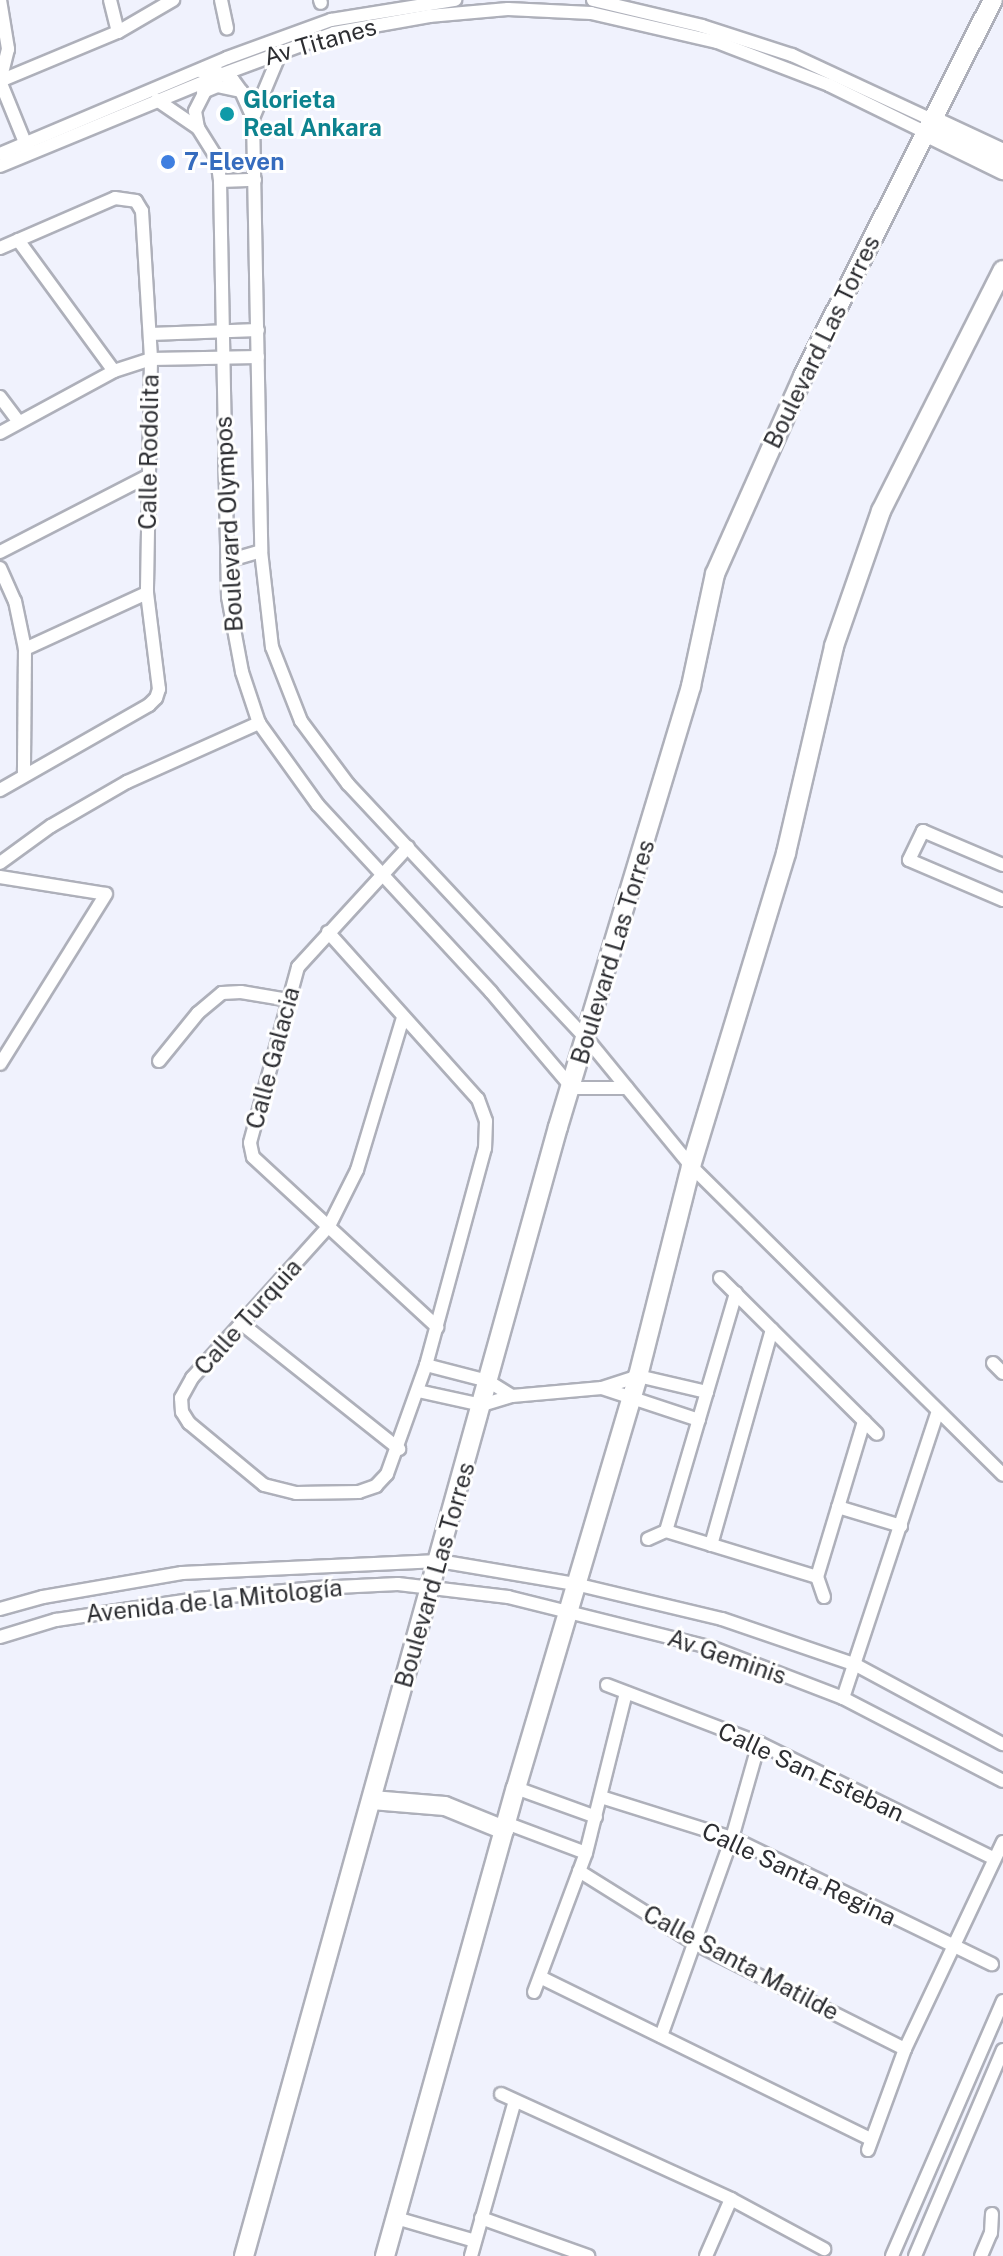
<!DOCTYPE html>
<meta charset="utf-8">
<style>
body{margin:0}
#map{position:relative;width:1003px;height:2256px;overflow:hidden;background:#f0f2fd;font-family:"Public Sans",sans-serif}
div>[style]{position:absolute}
.roads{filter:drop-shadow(2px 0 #aeb0ba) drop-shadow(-2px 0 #aeb0ba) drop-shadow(0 2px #aeb0ba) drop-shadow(0 -2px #aeb0ba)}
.minor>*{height:12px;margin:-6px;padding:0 6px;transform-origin:6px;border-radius:6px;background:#fff}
.secondary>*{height:18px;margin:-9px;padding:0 9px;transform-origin:9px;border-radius:9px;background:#fff}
.dots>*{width:22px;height:22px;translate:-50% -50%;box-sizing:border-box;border:4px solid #fff;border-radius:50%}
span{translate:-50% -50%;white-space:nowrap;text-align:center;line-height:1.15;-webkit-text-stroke:6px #fff;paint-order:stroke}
.street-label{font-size:24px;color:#2d2e32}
.culture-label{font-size:24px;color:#0d838f;font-weight:700}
.left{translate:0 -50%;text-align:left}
.shop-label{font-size:24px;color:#366cbe;font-weight:700}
</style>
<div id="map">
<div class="roads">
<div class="minor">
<i style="left:0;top:0;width:50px;rotate:80.7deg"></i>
<i style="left:8px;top:49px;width:33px;rotate:104deg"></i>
<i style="left:0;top:81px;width:74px;rotate:67.9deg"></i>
<i style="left:110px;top:0;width:33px;rotate:76deg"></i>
<i style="left:221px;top:0;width:29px;rotate:78deg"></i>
<i style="left:320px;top:0;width:3px;rotate:72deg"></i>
<i style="left:593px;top:0;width:112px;rotate:13.4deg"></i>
<i style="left:702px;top:26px;width:95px;rotate:17.9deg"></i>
<i style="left:792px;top:55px;width:154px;rotate:24.9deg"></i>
<i style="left:200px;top:71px;width:17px;rotate:3deg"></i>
<i style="left:217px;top:72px;width:18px;rotate:27deg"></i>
<i style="left:233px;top:80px;width:14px;rotate:54deg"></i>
<i style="left:241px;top:91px;width:30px;rotate:66deg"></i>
<i style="left:253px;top:118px;width:433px;rotate:88.9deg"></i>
<i style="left:261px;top:551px;width:97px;rotate:83.5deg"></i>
<i style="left:272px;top:647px;width:79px;rotate:68.6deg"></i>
<i style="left:301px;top:721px;width:79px;rotate:53.3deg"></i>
<i style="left:348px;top:784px;width:349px;rotate:46.9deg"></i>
<i style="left:587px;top:1039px;width:164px;rotate:50.7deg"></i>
<i style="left:691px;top:1166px;width:439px;rotate:44.7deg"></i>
<i style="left:0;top:81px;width:128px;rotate:-22.6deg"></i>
<i style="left:118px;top:32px;width:64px;rotate:-30.2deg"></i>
<i style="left:203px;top:92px;width:15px;rotate:-23deg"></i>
<i style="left:217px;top:86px;width:25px;rotate:12deg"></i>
<i style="left:157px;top:100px;width:50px;rotate:34.3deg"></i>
<i style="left:198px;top:128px;width:36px;rotate:58deg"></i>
<i style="left:217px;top:159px;width:22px;rotate:82deg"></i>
<i style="left:220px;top:181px;width:416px;rotate:88.9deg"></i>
<i style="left:228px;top:597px;width:76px;rotate:79.4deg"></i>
<i style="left:242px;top:672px;width:54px;rotate:71.6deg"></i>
<i style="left:259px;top:723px;width:101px;rotate:54.3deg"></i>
<i style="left:318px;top:805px;width:255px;rotate:47.2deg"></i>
<i style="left:491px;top:992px;width:126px;rotate:49.8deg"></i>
<i style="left:572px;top:1088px;width:55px"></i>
<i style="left:253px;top:118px;width:73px;rotate:-67.3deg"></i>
<i style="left:198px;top:128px;width:17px;rotate:-100deg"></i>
<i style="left:195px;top:111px;width:39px;rotate:-63deg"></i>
<i style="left:0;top:154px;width:246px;rotate:-22.9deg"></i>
<i style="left:227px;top:58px;width:111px;rotate:-20.1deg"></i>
<i style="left:331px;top:20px;width:126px;rotate:-9.2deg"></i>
<i style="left:0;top:166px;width:241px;rotate:-22.4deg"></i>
<i style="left:223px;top:74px;width:118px;rotate:-20.3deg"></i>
<i style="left:334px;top:33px;width:97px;rotate:-10.1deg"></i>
<i style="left:429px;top:16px;width:79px;rotate:-5.1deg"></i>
<i style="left:508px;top:9px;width:83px;rotate:2.8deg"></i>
<i style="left:591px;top:13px;width:129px;rotate:13deg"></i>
<i style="left:717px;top:42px;width:120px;rotate:21deg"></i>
<i style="left:829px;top:85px;width:107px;rotate:26.1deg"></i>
<i style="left:220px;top:181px;width:35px;rotate:-2deg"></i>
<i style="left:18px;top:240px;width:162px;rotate:53.8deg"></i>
<i style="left:0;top:248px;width:125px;rotate:-23.5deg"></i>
<i style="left:115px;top:198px;width:21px;rotate:8deg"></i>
<i style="left:136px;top:201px;width:12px;rotate:59deg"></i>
<i style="left:142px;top:211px;width:148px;rotate:86.5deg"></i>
<i style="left:151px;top:359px;width:234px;rotate:91deg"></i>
<i style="left:147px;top:593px;width:97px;rotate:82.9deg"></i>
<i style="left:159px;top:689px;width:9px;rotate:108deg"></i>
<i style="left:156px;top:698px;width:10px;rotate:135deg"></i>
<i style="left:149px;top:705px;width:172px;rotate:150.3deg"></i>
<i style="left:150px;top:334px;width:108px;rotate:-2.1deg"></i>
<i style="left:0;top:397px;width:31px;rotate:53deg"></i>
<i style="left:0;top:433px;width:130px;rotate:-28.5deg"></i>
<i style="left:114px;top:371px;width:39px;rotate:-18deg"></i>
<i style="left:151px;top:359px;width:107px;rotate:-1.1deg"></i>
<i style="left:0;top:552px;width:166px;rotate:-27.2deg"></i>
<i style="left:227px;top:561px;width:35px;rotate:-16deg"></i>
<i style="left:0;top:568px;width:36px;rotate:66deg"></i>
<i style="left:15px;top:601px;width:49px;rotate:78.2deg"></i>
<i style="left:25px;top:649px;width:126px;rotate:90.5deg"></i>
<i style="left:25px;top:649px;width:134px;rotate:-24.7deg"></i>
<i style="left:408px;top:847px;width:163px;rotate:132.5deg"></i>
<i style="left:298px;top:967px;width:182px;rotate:105.3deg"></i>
<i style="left:250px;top:1143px;width:14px;rotate:78deg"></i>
<i style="left:253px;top:1157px;width:251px;rotate:42.7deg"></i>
<i style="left:0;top:863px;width:63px;rotate:-36deg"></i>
<i style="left:51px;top:826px;width:88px;rotate:-30.1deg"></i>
<i style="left:127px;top:782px;width:145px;rotate:-24.1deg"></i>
<i style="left:1003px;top:865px;width:87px;rotate:-157deg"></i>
<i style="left:923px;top:831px;width:32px;rotate:116deg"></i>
<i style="left:909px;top:860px;width:102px;rotate:23.1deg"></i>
<i style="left:0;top:877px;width:107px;rotate:9.1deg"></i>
<i style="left:106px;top:894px;width:200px;rotate:121.9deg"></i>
<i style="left:328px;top:932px;width:224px;rotate:48.1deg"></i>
<i style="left:478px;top:1099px;width:23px;rotate:70deg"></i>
<i style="left:486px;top:1121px;width:27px;rotate:92deg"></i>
<i style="left:485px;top:1148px;width:225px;rotate:105.2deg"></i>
<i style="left:426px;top:1365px;width:116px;rotate:109.7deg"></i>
<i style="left:387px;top:1474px;width:16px;rotate:133deg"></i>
<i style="left:376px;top:1486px;width:18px;rotate:161deg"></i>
<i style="left:359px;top:1492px;width:63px;rotate:179.1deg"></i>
<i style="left:296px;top:1493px;width:33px;rotate:-166deg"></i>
<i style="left:264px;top:1485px;width:97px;rotate:-140.4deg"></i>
<i style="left:189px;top:1423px;width:13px;rotate:-122deg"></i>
<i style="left:182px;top:1412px;width:14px;rotate:-94deg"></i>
<i style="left:181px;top:1398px;width:23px;rotate:-61deg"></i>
<i style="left:192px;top:1378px;width:205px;rotate:-48deg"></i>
<i style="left:329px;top:1226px;width:63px;rotate:-63.4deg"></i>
<i style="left:357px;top:1170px;width:159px;rotate:-73.2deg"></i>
<i style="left:159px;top:1061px;width:62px;rotate:-50.9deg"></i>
<i style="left:198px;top:1013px;width:31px;rotate:-40deg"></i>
<i style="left:222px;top:993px;width:19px;rotate:-3deg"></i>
<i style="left:241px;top:992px;width:49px;rotate:9.5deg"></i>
<i style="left:720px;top:1278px;width:221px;rotate:44.8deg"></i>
<i style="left:242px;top:1324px;width:201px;rotate:38.5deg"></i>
<i style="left:993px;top:1363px;width:14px;rotate:45deg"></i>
<i style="left:426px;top:1365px;width:64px;rotate:14.5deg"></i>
<i style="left:488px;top:1381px;width:28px;rotate:32deg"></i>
<i style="left:602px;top:1388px;width:102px;rotate:18.3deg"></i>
<i style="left:418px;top:1391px;width:66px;rotate:12.3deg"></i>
<i style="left:482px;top:1405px;width:31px;rotate:-17deg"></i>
<i style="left:512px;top:1396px;width:90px;rotate:-5.1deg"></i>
<i style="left:602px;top:1388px;width:38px;rotate:-18deg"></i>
<i style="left:638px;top:1376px;width:71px;rotate:13.1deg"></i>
<i style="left:838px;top:1507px;width:66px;rotate:16.8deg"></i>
<i style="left:666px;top:1531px;width:158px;rotate:16.9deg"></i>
<i style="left:648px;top:1539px;width:20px;rotate:-24deg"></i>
<i style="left:666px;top:1531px;width:248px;rotate:-73.6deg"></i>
<i style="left:711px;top:1545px;width:224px;rotate:-74.2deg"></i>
<i style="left:824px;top:1597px;width:21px;rotate:-109deg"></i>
<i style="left:817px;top:1577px;width:163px;rotate:-73.2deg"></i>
<i style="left:0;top:1609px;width:45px;rotate:-15.6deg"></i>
<i style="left:43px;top:1597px;width:141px;rotate:-9.8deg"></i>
<i style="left:182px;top:1573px;width:257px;rotate:-2.7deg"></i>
<i style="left:439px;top:1561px;width:138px;rotate:9.6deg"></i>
<i style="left:575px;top:1584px;width:151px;rotate:13.4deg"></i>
<i style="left:722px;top:1619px;width:142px;rotate:18.9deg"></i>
<i style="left:856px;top:1665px;width:167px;rotate:28.3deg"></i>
<i style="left:0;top:1637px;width:59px;rotate:-16.9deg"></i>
<i style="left:56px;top:1620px;width:143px;rotate:-8.5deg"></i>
<i style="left:197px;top:1599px;width:120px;rotate:-5.3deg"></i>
<i style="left:316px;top:1588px;width:82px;rotate:-2.8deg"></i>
<i style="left:398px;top:1584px;width:111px;rotate:6.7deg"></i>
<i style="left:508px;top:1597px;width:211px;rotate:14deg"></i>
<i style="left:713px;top:1648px;width:139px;rotate:21deg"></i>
<i style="left:843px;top:1698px;width:180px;rotate:27.4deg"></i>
<i style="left:607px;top:1685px;width:163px;rotate:20.9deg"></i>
<i style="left:759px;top:1743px;width:261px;rotate:26.2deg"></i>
<i style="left:843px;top:1698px;width:302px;rotate:-71.7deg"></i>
<i style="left:516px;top:1788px;width:85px;rotate:19.9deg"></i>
<i style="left:601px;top:1797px;width:137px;rotate:17.4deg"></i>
<i style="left:732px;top:1838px;width:289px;rotate:25.9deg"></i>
<i style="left:506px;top:1823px;width:85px;rotate:20.6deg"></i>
<i style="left:579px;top:1871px;width:138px;rotate:32deg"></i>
<i style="left:696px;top:1944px;width:234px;rotate:26.7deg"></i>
<i style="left:542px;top:1978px;width:366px;rotate:26.1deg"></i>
<i style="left:534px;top:1992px;width:148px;rotate:-69.5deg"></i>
<i style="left:586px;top:1853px;width:165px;rotate:-76deg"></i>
<i style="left:661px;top:2036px;width:210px;rotate:-70.3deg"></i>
<i style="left:732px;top:1838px;width:99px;rotate:-74.1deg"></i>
<i style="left:501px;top:2094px;width:253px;rotate:24.5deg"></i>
<i style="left:731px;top:2199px;width:106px;rotate:28.3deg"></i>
<i style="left:868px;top:2150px;width:108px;rotate:-69.9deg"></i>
<i style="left:905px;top:2049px;width:229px;rotate:-64.7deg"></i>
<i style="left:396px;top:2218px;width:82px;rotate:16.2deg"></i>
<i style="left:481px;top:2218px;width:114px;rotate:19.6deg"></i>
<i style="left:471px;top:2256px;width:161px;rotate:-74.2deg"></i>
<i style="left:706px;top:2256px;width:62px;rotate:-66.3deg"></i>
<i style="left:892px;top:2256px;width:278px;rotate:-66.5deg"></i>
<i style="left:915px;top:2256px;width:224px;rotate:-66.9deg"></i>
<i style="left:981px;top:2256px;width:25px;rotate:-67deg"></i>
<i style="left:991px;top:2233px;width:19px;rotate:-87deg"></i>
</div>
<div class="secondary">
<i style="left:932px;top:120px;width:78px;rotate:24.9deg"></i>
<i style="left:925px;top:132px;width:87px;rotate:26deg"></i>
<i style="left:372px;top:1800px;width:73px;rotate:4.7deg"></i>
<i style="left:445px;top:1806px;width:64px;rotate:22.1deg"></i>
<i style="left:244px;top:2256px;width:1172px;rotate:-74.46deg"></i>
<i style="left:558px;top:1127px;width:461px;rotate:-73.2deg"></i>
<i style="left:691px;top:686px;width:115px;rotate:-77.9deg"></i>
<i style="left:715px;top:574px;width:217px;rotate:-66deg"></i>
<i style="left:803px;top:376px;width:421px;rotate:-63.2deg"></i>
<i style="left:385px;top:2256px;width:486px;rotate:-74.4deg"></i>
<i style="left:516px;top:1788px;width:430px;rotate:-73.5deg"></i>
<i style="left:638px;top:1376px;width:217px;rotate:-75.8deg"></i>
<i style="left:691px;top:1166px;width:327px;rotate:-73.1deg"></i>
<i style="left:786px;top:853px;width:212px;rotate:-76.9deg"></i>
<i style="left:834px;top:646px;width:143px;rotate:-70.8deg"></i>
<i style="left:881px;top:511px;width:270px;rotate:-63.2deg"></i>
</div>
</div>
<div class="dots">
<i style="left:227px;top:114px;background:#0f9aa8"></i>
<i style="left:168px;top:162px;background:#3f7fe0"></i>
</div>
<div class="street-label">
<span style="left:320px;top:42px;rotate:-16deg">Av Titanes</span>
<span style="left:822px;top:342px;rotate:-64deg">Boulevard Las Torres</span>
<span style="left:149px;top:452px;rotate:-89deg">Calle Rodolita</span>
<span style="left:229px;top:524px;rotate:-93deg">Boulevard Olympos</span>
<span style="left:613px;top:952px;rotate:-73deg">Boulevard Las Torres</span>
<span style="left:273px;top:1058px;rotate:-75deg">Calle Galacia</span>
<span style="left:248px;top:1317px;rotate:-48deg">Calle Turquia</span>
<span style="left:435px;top:1575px;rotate:-74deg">Boulevard Las Torres</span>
<span style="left:214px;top:1601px;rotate:-6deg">Avenida de la Mitología</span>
<span style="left:727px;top:1657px;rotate:19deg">Av Geminis</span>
<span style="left:811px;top:1772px;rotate:25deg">Calle San Esteban</span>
<span style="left:799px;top:1874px;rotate:25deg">Calle Santa Regina</span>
<span style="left:741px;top:1963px;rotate:28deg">Calle Santa Matilde</span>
</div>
<div class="culture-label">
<span class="left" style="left:243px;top:114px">Glorieta<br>Real Ankara</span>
</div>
<div class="shop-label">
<span class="left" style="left:184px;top:162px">7-Eleven</span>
</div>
</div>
